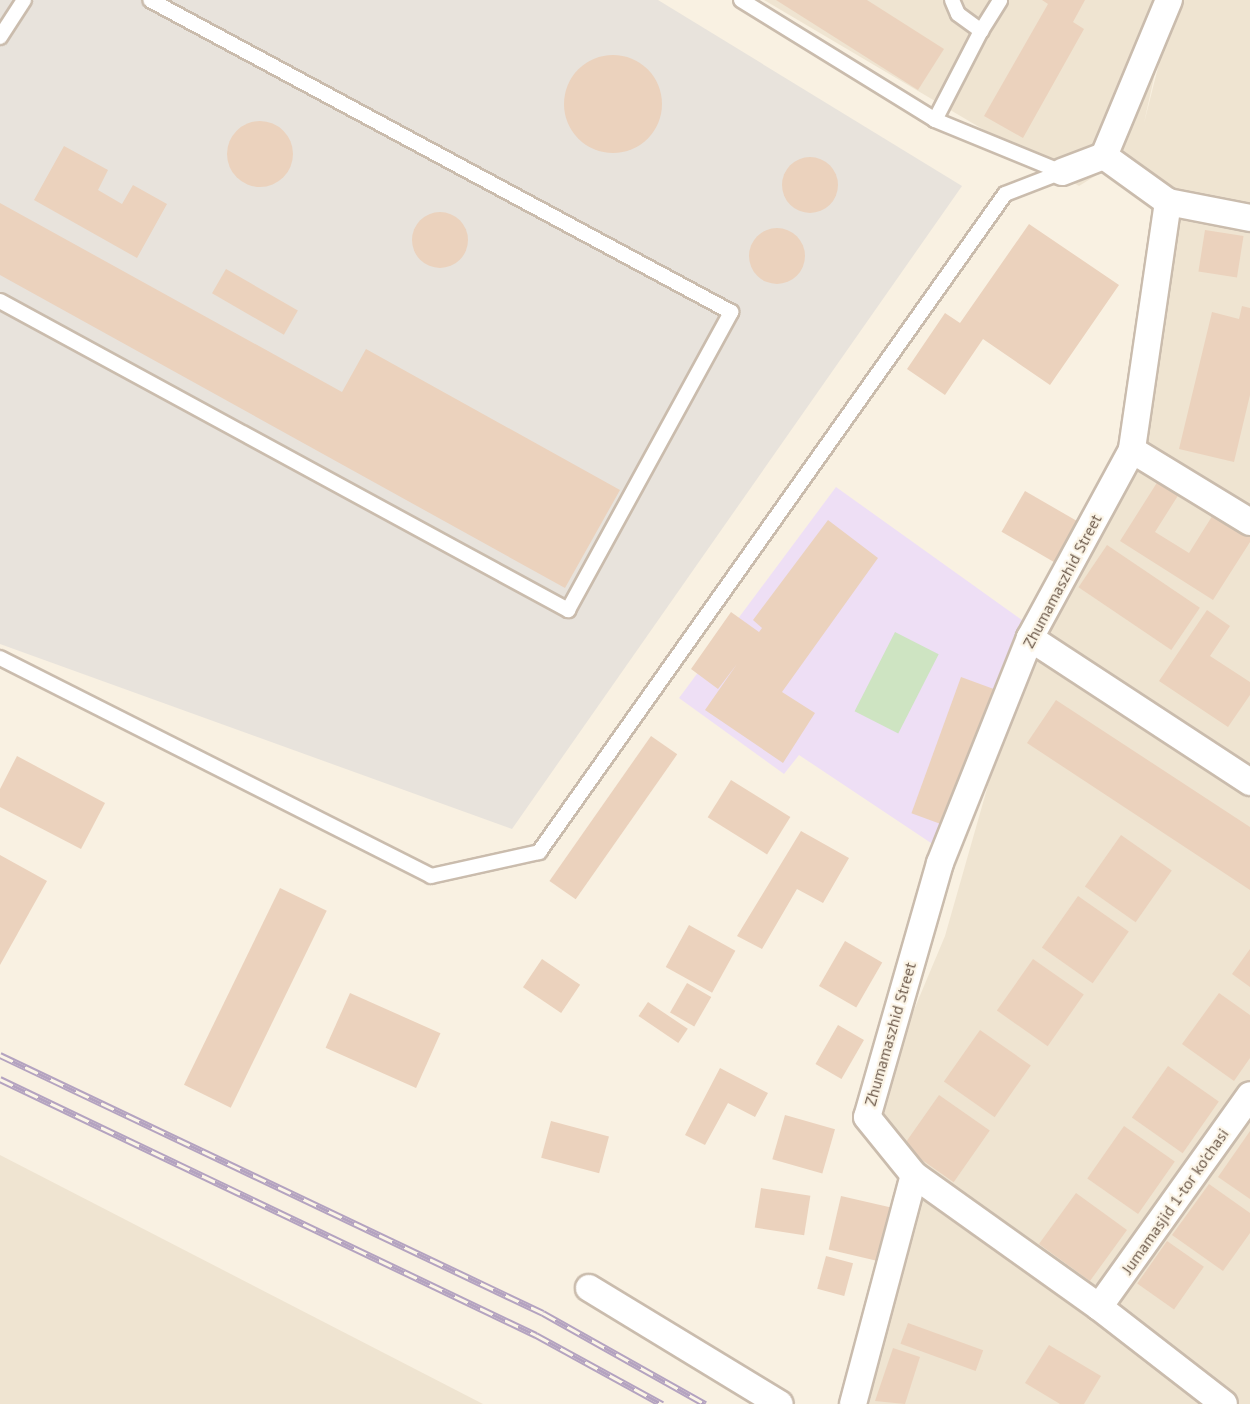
<!DOCTYPE html>
<style>
body{margin:0}
#map{position:relative;width:1250px;height:1404px;overflow:hidden;background:#f9f1e2;font-family:"PT Sans",sans-serif}
div>[style]{position:absolute}
.residential>*{inset:0;background:#efe4d1}
.industrial>*{inset:0;background:#e8e3dc}
.education>*{inset:0;background:#eedff5}
.green>*{inset:0;background:#cee4c2;transform-origin:0 0}
.building>*{inset:0;background:#ebd2bd;transform-origin:0 0}
.round{border-radius:50%}
.roads{filter:drop-shadow(2px 0 #cabcad) drop-shadow(-2px 0 #cabcad) drop-shadow(0 2px #cabcad) drop-shadow(0 -2px #cabcad)}
.lane>*{height:14px;margin:-7px;padding:0 7px;transform-origin:7px;border-radius:7px;background:#fff}
.street>*{height:26px;margin:-13px;padding:0 13px;transform-origin:13px;border-radius:13px;background:#fff}
.rail>*{height:7px;margin-top:-3.5px;transform-origin:0;background:repeating-linear-gradient(90deg,#fcf5e7 0 14px,#b4a3c0 0 28px);box-sizing:border-box;border-block:2px solid #b4a3c0}
span{translate:-50% -50%;white-space:nowrap;text-align:center;line-height:1.15;-webkit-text-stroke:4.5px #fcf5e7;paint-order:stroke}
.street-label{font-size:16px;color:#6d5a4b}
</style>
<div id="map">
<div class="residential">
<i style="clip-path:polygon(764px 0,1171px 0,1144px 123px,1175px 0,1250px 0,1250px 1404px,855px 1404px,915px 1169px,869px 1117px,945px 936px,1030px 638px,1131px 450px,1168px 203px,1116px 163px,1079px 186px)"></i>
<i style="clip-path:polygon(0 1155px,483px 1404px,0 1404px)"></i>
</div>
<div class="industrial">
<i style="clip-path:polygon(0 0,658px 0,962px 186px,512px 829px,0 644px)"></i>
</div>
<div class="education">
<i style="clip-path:polygon(836px 487px,1026px 623px,934px 845px,799px 755px,784px 774px,679px 698px)"></i>
</div>
<div class="green">
<i style="left:895px;top:632px;width:49px;height:89px;rotate:27deg"></i>
</div>
<div class="building">
<i style="clip-path:polygon(776px 0,867px 0,944px 49px,918px 90px)"></i>
<i style="clip-path:polygon(1042px 0,1085px 0,1073px 22px,1084px 29px,1023px 138px,984px 116px,1048px 4px)"></i>
<i class="round" style="left:564px;top:55px;width:98px;height:98px"></i>
<i class="round" style="left:227px;top:121px;width:66px;height:66px"></i>
<i style="clip-path:polygon(64px 146px,108px 170px,98px 190px,122px 204px,133px 185px,167px 204px,137px 258px,34px 200px)"></i>
<i class="round" style="left:782px;top:157px;width:56px;height:56px"></i>
<i style="clip-path:polygon(0 203px,342px 392px,366px 349px,620px 490px,565px 588px,0 275px)"></i>
<i class="round" style="left:412px;top:212px;width:56px;height:56px"></i>
<i style="clip-path:polygon(1029px 224px,1119px 285px,1050px 385px,983px 339px,945px 395px,907px 369px,945px 313px,960px 323px)"></i>
<i class="round" style="left:749px;top:228px;width:56px;height:56px"></i>
<i style="left:1205px;top:230px;width:39px;height:42px;rotate:9deg"></i>
<i style="left:226px;top:269px;width:83px;height:28px;rotate:30deg"></i>
<i style="clip-path:polygon(1242px 306px,1250px 308px,1250px 395px,1234px 462px,1179px 449px,1212px 312px,1239px 319px)"></i>
<i style="clip-path:polygon(1158px 481px,1179px 494px,1155px 532px,1189px 553px,1216px 510px,1250px 531px,1250px 542px,1213px 600px,1120px 541px)"></i>
<i style="left:1025px;top:491px;width:62px;height:47px;rotate:30deg"></i>
<i style="clip-path:polygon(828px 520px,878px 558px,782px 692px,815px 713px,783px 763px,705px 710px,737px 664px,718px 689px,691px 669px,731px 612px,759px 632px,762px 628px,753px 620px)"></i>
<i style="left:1107px;top:545px;width:112px;height:51px;rotate:34deg"></i>
<i style="clip-path:polygon(1207px 610px,1230px 626px,1210px 656px,1250px 682px,1250px 695px,1228px 727px,1159px 681px)"></i>
<i style="left:961px;top:677px;width:37px;height:145px;rotate:20deg"></i>
<i style="clip-path:polygon(1056px 700px,1250px 827px,1250px 890px,1027px 743px)"></i>
<i style="left:651px;top:736px;width:32px;height:177px;rotate:35deg"></i>
<i style="clip-path:polygon(17px 756px,105px 803px,81px 849px,0 807px,0 789px)"></i>
<i style="left:731px;top:780px;width:70px;height:44px;rotate:32deg"></i>
<i style="clip-path:polygon(801px 831px,849px 858px,823px 903px,797px 889px,762px 949px,737px 936px)"></i>
<i style="left:1121px;top:835px;width:62px;height:63px;rotate:35deg"></i>
<i style="clip-path:polygon(0 855px,47px 881px,0 965px)"></i>
<i style="left:280px;top:888px;width:52px;height:219px;rotate:26deg"></i>
<i style="left:1078px;top:896px;width:62px;height:63px;rotate:35deg"></i>
<i style="left:689px;top:925px;width:53px;height:48px;rotate:29deg"></i>
<i style="left:845px;top:941px;width:43px;height:52px;rotate:30deg"></i>
<i style="clip-path:polygon(1250px 949px,1250px 987px,1232px 974px)"></i>
<i style="left:542px;top:959px;width:46px;height:34px;rotate:34deg"></i>
<i style="left:1033px;top:959px;width:62px;height:63px;rotate:35deg"></i>
<i style="left:687px;top:983px;width:28px;height:34px;rotate:30deg"></i>
<i style="left:350px;top:993px;width:99px;height:60px;rotate:24deg"></i>
<i style="clip-path:polygon(1219px 993px,1250px 1015px,1250px 1058px,1234px 1081px,1182px 1044px)"></i>
<i style="left:648px;top:1002px;width:48px;height:17px;rotate:34deg"></i>
<i style="left:838px;top:1025px;width:30px;height:45px;rotate:30deg"></i>
<i style="left:980px;top:1030px;width:62px;height:63px;rotate:35deg"></i>
<i style="left:1168px;top:1066px;width:62px;height:63px;rotate:35deg"></i>
<i style="clip-path:polygon(720px 1068px,768px 1093px,755px 1117px,728px 1103px,705px 1145px,685px 1135px)"></i>
<i style="left:939px;top:1095px;width:62px;height:63px;rotate:35deg"></i>
<i style="left:785px;top:1115px;width:52px;height:46px;rotate:16deg"></i>
<i style="left:551px;top:1121px;width:60px;height:38px;rotate:15deg"></i>
<i style="left:1124px;top:1126px;width:62px;height:64px;rotate:35deg"></i>
<i style="clip-path:polygon(1250px 1131px,1250px 1199px,1218px 1177px)"></i>
<i style="clip-path:polygon(1209px 1184px,1250px 1213px,1250px 1233px,1223px 1271px,1172px 1235px)"></i>
<i style="left:761px;top:1188px;width:50px;height:40px;rotate:9deg"></i>
<i style="left:1076px;top:1193px;width:63px;height:63px;rotate:36deg"></i>
<i style="left:841px;top:1196px;width:57px;height:55px;rotate:13deg"></i>
<i style="left:1167px;top:1241px;width:45px;height:52px;rotate:35deg"></i>
<i style="left:826px;top:1256px;width:28px;height:34px;rotate:15deg"></i>
<i style="left:908px;top:1323px;width:80px;height:22px;rotate:20deg"></i>
<i style="clip-path:polygon(1049px 1345px,1101px 1376px,1084px 1404px,1060px 1404px,1025px 1383px)"></i>
<i style="clip-path:polygon(893px 1348px,920px 1357px,905px 1404px,875px 1401px)"></i>
</div>
<div class="roads">
<div class="lane">
<i style="left:741px;top:0;width:228px;rotate:31.7deg"></i>
<i style="left:935px;top:120px;width:137px;rotate:22.3deg"></i>
<i style="left:952px;top:0;width:15px;rotate:67deg"></i>
<i style="left:958px;top:14px;width:29px;rotate:36deg"></i>
<i style="left:981px;top:31px;width:36px;rotate:-58deg"></i>
<i style="left:0;top:37px;width:44px;rotate:-57deg"></i>
<i style="left:935px;top:120px;width:100px;rotate:-62.7deg"></i>
<i style="left:0;top:301px;width:647px;rotate:28.55deg"></i>
<i style="left:568px;top:610px;width:340px;rotate:-61.3deg"></i>
<i style="left:731px;top:312px;width:659px;rotate:-151.76deg"></i>
<i style="left:0;top:658px;width:483px;rotate:26.8deg"></i>
<i style="left:431px;top:876px;width:111px;rotate:-12.5deg"></i>
<i style="left:539px;top:852px;width:806px;rotate:-54.69deg"></i>
<i style="left:1005px;top:194px;width:61px;rotate:-21.1deg"></i>
</div>
<div class="street">
<i style="left:1104px;top:156px;width:79px;rotate:35.7deg"></i>
<i style="left:1168px;top:202px;width:251px;rotate:98.3deg"></i>
<i style="left:1132px;top:450px;width:214px;rotate:118.5deg"></i>
<i style="left:1030px;top:638px;width:242px;rotate:111.8deg"></i>
<i style="left:940px;top:863px;width:264px;rotate:106deg"></i>
<i style="left:867px;top:1117px;width:75px;rotate:51deg"></i>
<i style="left:914px;top:1175px;width:227px;rotate:35.5deg"></i>
<i style="left:1099px;top:1307px;width:158px;rotate:37.8deg"></i>
<i style="left:1104px;top:156px;width:169px;rotate:-67.4deg"></i>
<i style="left:1062px;top:172px;width:45px;rotate:-20.9deg"></i>
<i style="left:1168px;top:202px;width:84px;rotate:11deg"></i>
<i style="left:1132px;top:450px;width:138px;rotate:31.4deg"></i>
<i style="left:1030px;top:638px;width:263px;rotate:33.2deg"></i>
<i style="left:589px;top:1288px;width:223px;rotate:31.3deg"></i>
<i style="left:1099px;top:1307px;width:260px;rotate:-54.5deg"></i>
<i style="left:853px;top:1404px;width:237px;rotate:-75.1deg"></i>
</div>
</div>
<div class="rail">
<i style="left:0;top:1055px;width:601px;rotate:25.41deg"></i>
<i style="left:543px;top:1313px;width:186px;rotate:29.3deg"></i>
<i style="left:0;top:1079px;width:594px;rotate:25.53deg"></i>
<i style="left:536px;top:1335px;width:144px;rotate:28.7deg"></i>
</div>
<div class="street-label">
<span style="left:1062px;top:581px;rotate:-62deg">Zhumamaszhid Street</span>
<span style="left:890px;top:1034px;rotate:-74deg">Zhumamaszhid Street</span>
<span style="left:1175px;top:1201px;rotate:-55deg">Jumamasjid 1-tor ko'chasi</span>
</div>
</div>
